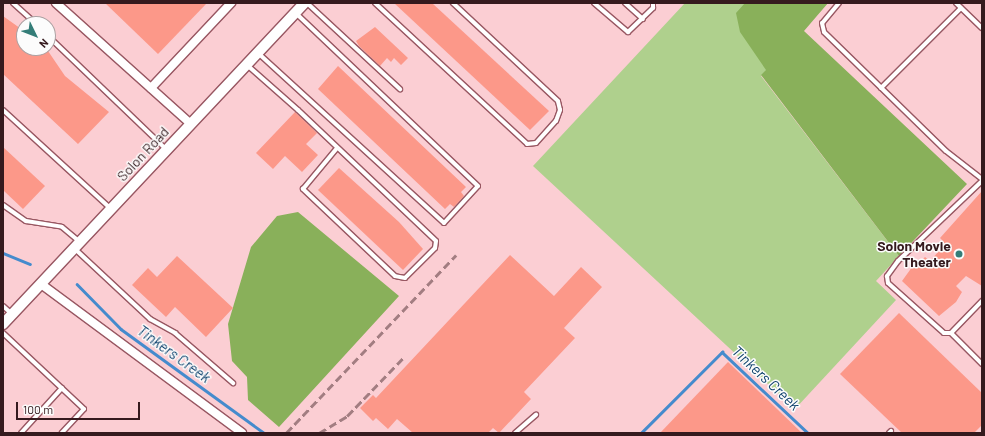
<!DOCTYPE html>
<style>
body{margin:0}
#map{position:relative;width:985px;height:436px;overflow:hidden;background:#fbced3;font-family:Barlow,sans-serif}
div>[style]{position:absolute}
.green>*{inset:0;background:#afd08d}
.forest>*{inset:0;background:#89b05a}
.stream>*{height:2.5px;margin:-1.25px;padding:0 1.25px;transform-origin:1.25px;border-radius:1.25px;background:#458bcd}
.building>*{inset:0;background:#fc9889}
.roads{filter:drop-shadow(1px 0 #985762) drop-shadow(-1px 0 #985762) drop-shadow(0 1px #985762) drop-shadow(0 -1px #985762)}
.service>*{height:4px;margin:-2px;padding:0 2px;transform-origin:2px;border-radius:2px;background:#fff}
.minor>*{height:8px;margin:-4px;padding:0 4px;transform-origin:4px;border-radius:4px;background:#fff}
.tertiary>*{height:10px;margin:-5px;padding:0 5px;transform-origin:5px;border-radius:5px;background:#fff}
.rail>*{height:2.5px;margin-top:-1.25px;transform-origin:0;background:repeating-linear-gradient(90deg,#a27d81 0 8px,transparent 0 12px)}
.dots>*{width:11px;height:11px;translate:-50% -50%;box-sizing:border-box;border:2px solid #fcfcfc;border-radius:50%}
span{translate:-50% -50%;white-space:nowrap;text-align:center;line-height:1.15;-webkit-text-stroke:3px #fcfcfc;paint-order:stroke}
.street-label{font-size:14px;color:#351a1e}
.poi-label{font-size:14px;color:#351a1e;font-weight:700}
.right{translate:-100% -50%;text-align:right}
.water-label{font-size:15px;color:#0f426d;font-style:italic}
.frame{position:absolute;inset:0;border:4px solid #351a1e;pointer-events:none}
.north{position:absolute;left:16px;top:16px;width:40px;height:40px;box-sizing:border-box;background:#fcfcfc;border:1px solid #aca2a3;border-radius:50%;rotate:133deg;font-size:11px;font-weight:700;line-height:16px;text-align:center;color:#351a1e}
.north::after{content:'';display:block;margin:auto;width:14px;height:18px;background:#347d78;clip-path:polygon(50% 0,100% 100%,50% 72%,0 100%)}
.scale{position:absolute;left:16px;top:402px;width:124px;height:18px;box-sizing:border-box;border:2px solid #351a1e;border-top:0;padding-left:5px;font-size:12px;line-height:14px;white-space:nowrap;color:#351a1e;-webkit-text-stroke:3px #fcfcfc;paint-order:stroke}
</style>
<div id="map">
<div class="green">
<i style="clip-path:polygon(685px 3px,828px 3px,761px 76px,899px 256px,876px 281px,896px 300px,795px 409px,533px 166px)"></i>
</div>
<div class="forest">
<i style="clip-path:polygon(745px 3px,828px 3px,804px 31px,967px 184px,899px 256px,761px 75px,766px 70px,740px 32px,736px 13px)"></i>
<i style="clip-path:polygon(298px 212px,399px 296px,279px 427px,248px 400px,247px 377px,232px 361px,228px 324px,251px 247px,277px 216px)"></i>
</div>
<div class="stream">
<i style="left:3px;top:253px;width:29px;rotate:22deg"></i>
<i style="left:77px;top:284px;width:63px;rotate:45.6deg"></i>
<i style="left:121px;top:329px;width:177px;rotate:36deg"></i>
<i style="left:641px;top:433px;width:115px;rotate:-45deg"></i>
<i style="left:722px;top:352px;width:118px;rotate:43.3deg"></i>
</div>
<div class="building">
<i style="clip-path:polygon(105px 3px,207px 3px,158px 54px)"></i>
<i style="clip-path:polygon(394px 3px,432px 3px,549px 111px,530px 130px)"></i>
<i style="clip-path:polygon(3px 16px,24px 31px,24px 48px,46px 48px,65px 76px,109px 112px,78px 144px,3px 74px)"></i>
<i style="clip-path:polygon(375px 27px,408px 58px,401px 65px,394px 58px,391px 62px,387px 58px,380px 66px,359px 46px,356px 41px)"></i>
<i style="clip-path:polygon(338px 66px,466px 187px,461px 192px,464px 196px,454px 207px,450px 204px,445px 209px,318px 89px)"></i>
<i style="clip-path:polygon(295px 112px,317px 133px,306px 144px,318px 155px,302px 172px,285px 156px,273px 169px,256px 153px)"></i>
<i style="clip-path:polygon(3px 147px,45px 186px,23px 209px,4px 191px)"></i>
<i style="clip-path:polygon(339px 168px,399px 222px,423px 249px,403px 270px,318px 190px)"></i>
<i style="clip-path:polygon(982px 191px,982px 286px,966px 276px,956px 286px,962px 292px,956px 302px,939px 316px,902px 281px,915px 263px,917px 265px,925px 257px,930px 261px,939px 251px,936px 249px,943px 241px,940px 238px)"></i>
<i style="clip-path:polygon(510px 255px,554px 296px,581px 267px,602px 287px,564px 328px,575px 338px,524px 392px,531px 399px,499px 433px,493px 428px,488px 433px,413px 433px,397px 419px,388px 429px,376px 418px,373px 421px,360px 408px,373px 395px,376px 398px)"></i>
<i style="clip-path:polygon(177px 256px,233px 308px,206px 337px,175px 307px,166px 317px,132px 285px,148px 268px,157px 277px)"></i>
<i style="clip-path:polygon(899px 313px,982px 393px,982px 425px,974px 433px,902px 433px,840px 374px)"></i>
<i style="clip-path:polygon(728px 362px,802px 433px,660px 433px)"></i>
</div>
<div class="roads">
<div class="service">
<i style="left:13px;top:3px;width:31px;rotate:42deg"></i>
<i style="left:307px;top:3px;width:127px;rotate:42.8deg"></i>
<i style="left:375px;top:3px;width:207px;rotate:42.8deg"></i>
<i style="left:527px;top:144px;width:9px;rotate:-6deg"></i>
<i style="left:536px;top:143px;width:30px;rotate:-48deg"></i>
<i style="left:556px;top:121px;width:12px;rotate:-70deg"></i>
<i style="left:560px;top:110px;width:9px;rotate:-103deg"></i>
<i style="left:558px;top:101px;width:144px;rotate:-137deg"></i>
<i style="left:594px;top:3px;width:45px;rotate:40.5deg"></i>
<i style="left:628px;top:32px;width:35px;rotate:-44deg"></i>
<i style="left:653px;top:8px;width:5px;rotate:-90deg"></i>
<i style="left:625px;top:3px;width:24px;rotate:42deg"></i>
<i style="left:839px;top:3px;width:26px;rotate:130deg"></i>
<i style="left:822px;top:23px;width:9px;rotate:77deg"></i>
<i style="left:824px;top:32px;width:170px;rotate:44.3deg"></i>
<i style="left:946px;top:151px;width:46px;rotate:37.9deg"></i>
<i style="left:956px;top:3px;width:36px;rotate:44deg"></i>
<i style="left:48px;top:36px;width:163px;rotate:43.8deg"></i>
<i style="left:258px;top:53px;width:252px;rotate:42.4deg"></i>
<i style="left:444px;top:223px;width:50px;rotate:-47.4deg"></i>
<i style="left:478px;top:186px;width:251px;rotate:-136.5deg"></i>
<i style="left:247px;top:65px;width:68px;rotate:41.4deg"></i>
<i style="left:298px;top:110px;width:190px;rotate:43.5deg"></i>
<i style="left:436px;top:241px;width:7px;rotate:98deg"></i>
<i style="left:435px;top:248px;width:42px;rotate:135deg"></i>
<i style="left:405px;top:278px;width:10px;rotate:-169deg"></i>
<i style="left:395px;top:276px;width:127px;rotate:-136.6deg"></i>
<i style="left:303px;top:189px;width:53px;rotate:-50.3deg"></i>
<i style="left:881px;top:88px;width:113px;rotate:-45deg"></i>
<i style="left:3px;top:110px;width:147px;rotate:42.5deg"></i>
<i style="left:982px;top:181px;width:116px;rotate:136.4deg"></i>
<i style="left:898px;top:261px;width:19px;rotate:126deg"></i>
<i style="left:887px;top:276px;width:7px;rotate:82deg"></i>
<i style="left:888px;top:283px;width:75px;rotate:41.8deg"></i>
<i style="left:944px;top:333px;width:7px"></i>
<i style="left:951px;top:333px;width:45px;rotate:-45.9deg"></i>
<i style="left:3px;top:205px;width:28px;rotate:35deg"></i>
<i style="left:26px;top:221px;width:36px;rotate:9deg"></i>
<i style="left:62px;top:227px;width:23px;rotate:40deg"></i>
<i style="left:75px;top:249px;width:103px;rotate:43deg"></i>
<i style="left:150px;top:319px;width:29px;rotate:29deg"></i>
<i style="left:175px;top:333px;width:77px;rotate:40.8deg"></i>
<i style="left:3px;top:306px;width:12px;rotate:42deg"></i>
<i style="left:3px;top:333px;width:111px;rotate:43.2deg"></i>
<i style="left:84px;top:409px;width:33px;rotate:133deg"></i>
<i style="left:951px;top:333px;width:44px;rotate:45deg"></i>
<i style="left:21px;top:433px;width:61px;rotate:-47.7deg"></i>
<i style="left:515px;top:433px;width:28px;rotate:-41deg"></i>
<i style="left:889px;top:433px;width:3px;rotate:-45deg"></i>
</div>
<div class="minor">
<i style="left:56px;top:3px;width:181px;rotate:41.9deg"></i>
<i style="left:151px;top:88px;width:117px;rotate:-46.7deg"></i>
<i style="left:41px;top:284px;width:250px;rotate:36.5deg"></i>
</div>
<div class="tertiary">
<i style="left:3px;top:324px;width:440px;rotate:-46.8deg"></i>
</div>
</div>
<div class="rail">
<i style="left:286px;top:433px;width:246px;rotate:-46.3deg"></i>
<i style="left:319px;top:433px;width:33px;rotate:-31deg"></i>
<i style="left:347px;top:416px;width:83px;rotate:-46deg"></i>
</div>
<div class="dots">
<i style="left:959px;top:254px;background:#347d78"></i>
</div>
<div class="street-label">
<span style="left:143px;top:154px;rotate:-47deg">Solon Road</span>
</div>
<div class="poi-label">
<span class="right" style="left:951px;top:254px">Solon Movie<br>Theater</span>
</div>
<div class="water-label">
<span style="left:174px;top:354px;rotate:36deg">Tinkers Creek</span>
<span style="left:766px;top:378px;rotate:43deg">Tinkers Creek</span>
</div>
<div class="frame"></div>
<div class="north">N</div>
<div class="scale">100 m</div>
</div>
